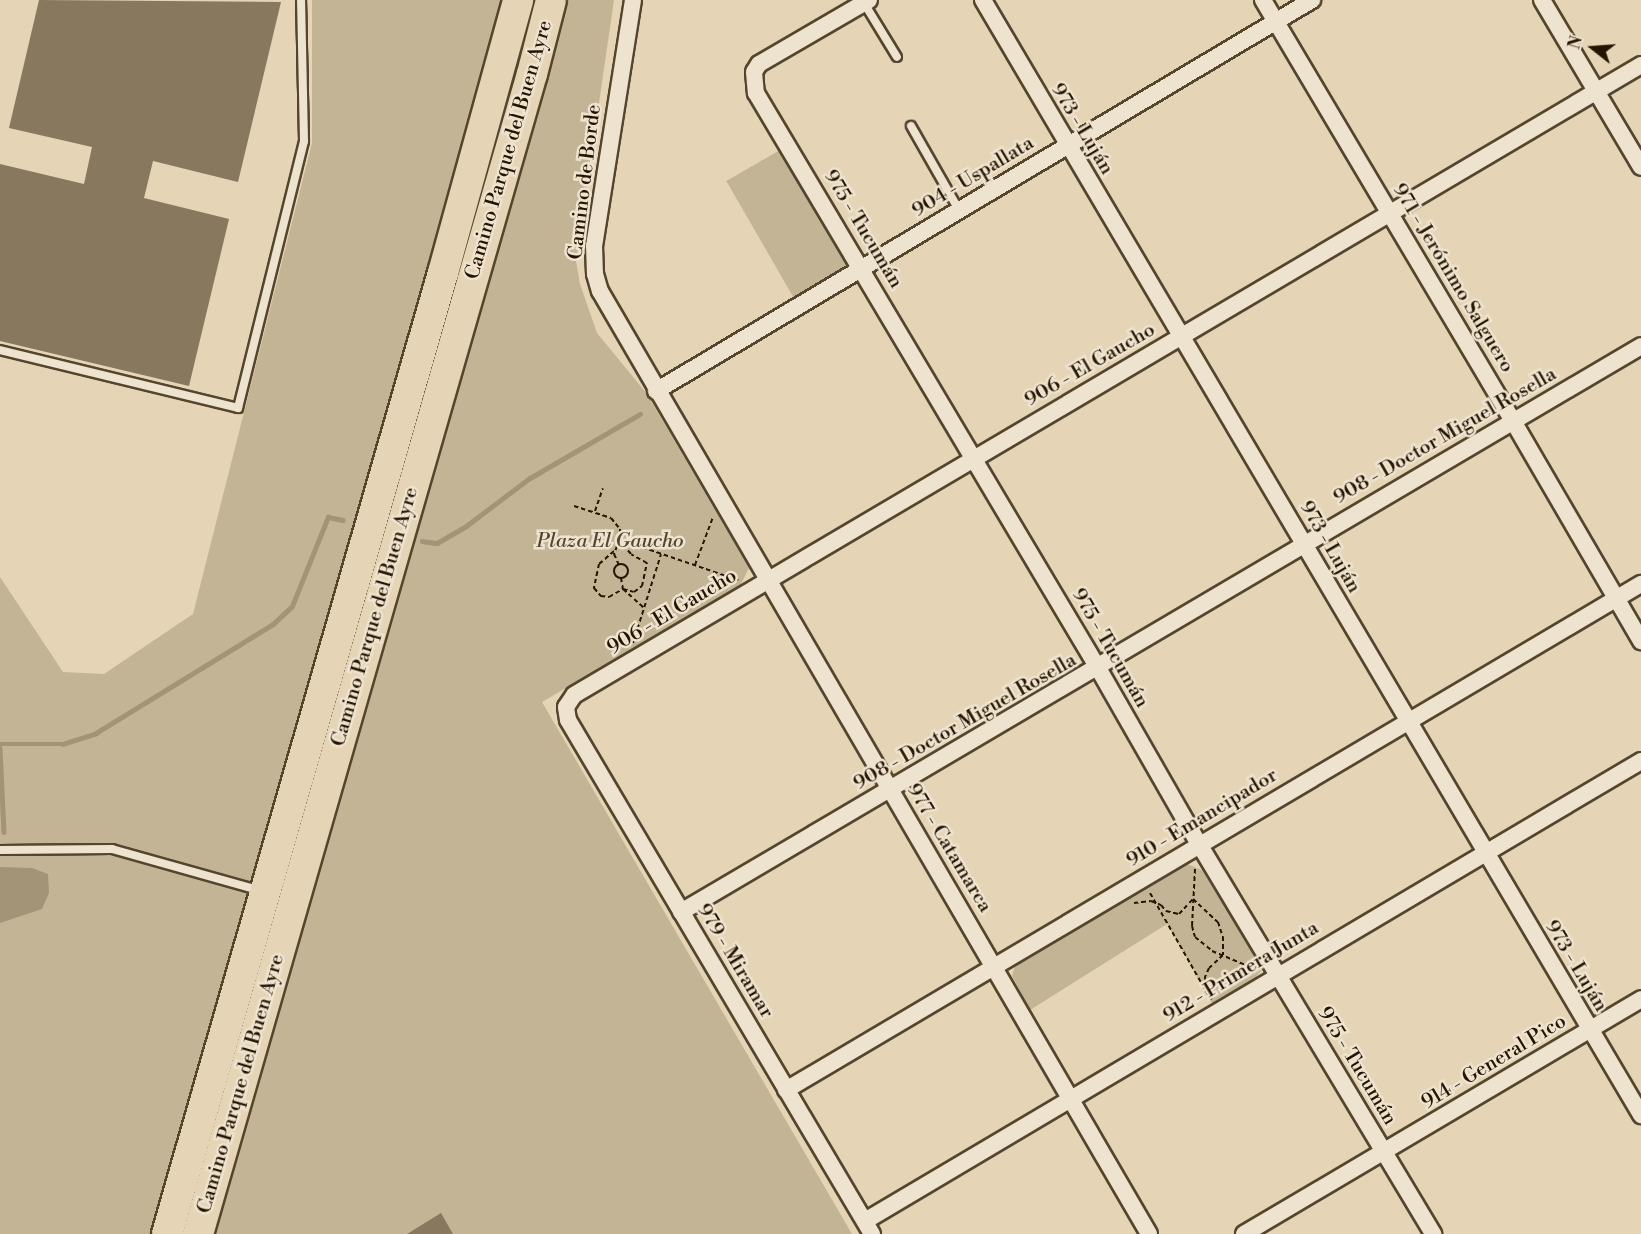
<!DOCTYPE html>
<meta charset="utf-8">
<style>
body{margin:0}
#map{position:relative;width:1641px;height:1234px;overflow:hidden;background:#e5d4b5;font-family:"Libre Bodoni",serif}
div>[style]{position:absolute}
.green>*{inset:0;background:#c4b496;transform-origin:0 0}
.water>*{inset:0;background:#a39377}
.stream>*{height:4.5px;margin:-2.25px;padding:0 2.25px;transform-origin:2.25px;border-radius:2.25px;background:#a39377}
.building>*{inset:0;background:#88785e}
.path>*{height:2px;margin-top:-1px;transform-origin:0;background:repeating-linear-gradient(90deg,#241500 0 4.5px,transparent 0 7.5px)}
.path>.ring{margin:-1px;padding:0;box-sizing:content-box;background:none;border:2px solid #241500;border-radius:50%}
.roads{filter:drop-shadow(2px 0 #54452d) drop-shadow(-2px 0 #54452d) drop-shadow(0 2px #54452d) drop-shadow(0 -2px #54452d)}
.lane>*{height:8px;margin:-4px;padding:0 4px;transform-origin:4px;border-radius:4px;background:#eee3cf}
.street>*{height:16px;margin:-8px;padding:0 8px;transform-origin:8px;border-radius:8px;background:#eee3cf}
.highway>*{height:30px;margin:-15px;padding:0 15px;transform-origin:15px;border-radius:15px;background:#e5d4b5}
span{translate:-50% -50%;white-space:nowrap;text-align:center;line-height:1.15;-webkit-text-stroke:5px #eee3cf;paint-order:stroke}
.street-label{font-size:20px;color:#241500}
.park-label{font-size:20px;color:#54452d;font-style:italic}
.north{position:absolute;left:1563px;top:18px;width:60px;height:60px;-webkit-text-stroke:4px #eee3cf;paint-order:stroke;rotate:287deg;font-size:16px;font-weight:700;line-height:24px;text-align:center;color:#241500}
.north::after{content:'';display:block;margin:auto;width:21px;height:27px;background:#241500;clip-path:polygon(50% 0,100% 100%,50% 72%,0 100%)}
</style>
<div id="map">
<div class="green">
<i style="clip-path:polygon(312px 0,614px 0,576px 261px,580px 284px,597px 333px,647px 394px,749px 568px,739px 588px,542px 702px,852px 1234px,0 1234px,0 577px,63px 672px,104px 674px,193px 614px,312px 143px)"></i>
<i style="left:780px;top:150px;width:137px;height:62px;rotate:60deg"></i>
<i style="clip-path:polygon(1187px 864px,1202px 870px,1258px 960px,1261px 971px,1256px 977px,1212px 1003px,1167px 924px,1030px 1010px,1012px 976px,1015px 966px)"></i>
</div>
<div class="water">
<i style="clip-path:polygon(0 867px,32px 868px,48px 874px,49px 893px,42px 909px,0 923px)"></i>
</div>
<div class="stream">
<i style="left:422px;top:541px;width:15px;rotate:8deg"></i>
<i style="left:437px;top:543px;width:34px;rotate:-30deg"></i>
<i style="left:466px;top:526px;width:80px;rotate:-36.9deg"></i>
<i style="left:530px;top:478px;width:127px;rotate:-30.2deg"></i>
<i style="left:0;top:744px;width:63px"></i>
<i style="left:63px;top:744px;width:35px;rotate:-18deg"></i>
<i style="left:96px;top:733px;width:208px;rotate:-31.6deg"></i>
<i style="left:273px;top:624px;width:26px;rotate:-43deg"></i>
<i style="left:292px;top:606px;width:96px;rotate:-68deg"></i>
<i style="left:328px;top:517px;width:15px;rotate:11deg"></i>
<i style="left:0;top:748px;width:84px;rotate:87.3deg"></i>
</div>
<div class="building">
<i style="clip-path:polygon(39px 0,281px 2px,238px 182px,153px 161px,144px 198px,229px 219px,189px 386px,0 341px,0 164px,84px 184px,92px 147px,9px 128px)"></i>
<i style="clip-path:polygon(441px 1213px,453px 1234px,407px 1234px)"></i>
</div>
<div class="path">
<i style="left:574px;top:506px;width:39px;rotate:18deg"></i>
<i style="left:611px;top:518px;width:14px;rotate:51deg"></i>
<i style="left:620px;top:529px;width:12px;rotate:90deg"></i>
<i style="left:595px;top:511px;width:24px;rotate:-71deg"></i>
<i style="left:621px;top:540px;width:124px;rotate:18.9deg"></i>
<i style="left:617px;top:546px;width:9px;rotate:111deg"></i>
<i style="left:614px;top:554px;width:12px;rotate:66deg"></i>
<i style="left:614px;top:551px;width:20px;rotate:139deg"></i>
<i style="left:599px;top:564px;width:25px;rotate:102deg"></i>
<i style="left:594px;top:588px;width:11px;rotate:49deg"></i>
<i style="left:601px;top:596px;width:8px;rotate:7deg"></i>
<i style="left:609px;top:597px;width:16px;rotate:-30deg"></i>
<i style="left:623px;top:589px;width:11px;rotate:15deg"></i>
<i style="left:634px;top:592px;width:10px;rotate:-37deg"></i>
<i style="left:642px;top:586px;width:24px;rotate:-78deg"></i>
<i style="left:647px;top:563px;width:18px;rotate:-151deg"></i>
<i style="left:631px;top:554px;width:11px;rotate:-131deg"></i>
<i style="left:624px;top:546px;width:6px;rotate:-171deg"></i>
<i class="ring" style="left:614px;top:564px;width:12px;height:12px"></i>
<i style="left:695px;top:565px;width:51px;rotate:-69.4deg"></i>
<i style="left:621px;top:578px;width:11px;rotate:80deg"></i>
<i style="left:623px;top:589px;width:28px;rotate:42deg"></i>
<i style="left:633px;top:643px;width:93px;rotate:-72.5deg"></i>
<i style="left:1195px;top:869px;width:57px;rotate:93deg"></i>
<i style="left:1192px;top:926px;width:11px;rotate:75deg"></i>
<i style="left:1195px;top:937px;width:22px;rotate:39deg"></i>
<i style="left:1212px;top:951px;width:47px;rotate:22.7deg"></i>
<i style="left:1150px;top:893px;width:123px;rotate:60.3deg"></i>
<i style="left:1134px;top:903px;width:17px;rotate:-7deg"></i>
<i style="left:1151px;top:901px;width:11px;rotate:22deg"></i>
<i style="left:1161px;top:905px;width:8px;rotate:50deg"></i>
<i style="left:1166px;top:911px;width:13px;rotate:13deg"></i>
<i style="left:1179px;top:914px;width:21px;rotate:-47deg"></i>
<i style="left:1193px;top:899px;width:34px;rotate:43deg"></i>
<i style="left:1218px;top:922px;width:16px;rotate:72deg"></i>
<i style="left:1223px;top:937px;width:18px;rotate:90deg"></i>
<i style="left:1223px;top:955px;width:19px;rotate:137deg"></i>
<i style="left:1209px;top:968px;width:10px;rotate:114deg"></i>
<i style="left:1205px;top:977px;width:12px;rotate:85deg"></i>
<i style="left:1206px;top:989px;width:12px;rotate:59deg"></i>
</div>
<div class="roads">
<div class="lane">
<i style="left:864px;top:3px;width:63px;rotate:58.6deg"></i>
<i style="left:911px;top:126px;width:97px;rotate:60.3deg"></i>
<i style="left:0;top:350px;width:245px;rotate:13.7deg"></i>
<i style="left:238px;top:408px;width:275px;rotate:-76.1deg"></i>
<i style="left:304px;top:141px;width:141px;rotate:-91.2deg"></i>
<i style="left:0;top:850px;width:112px;rotate:-0.5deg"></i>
<i style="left:112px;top:849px;width:155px;rotate:15.7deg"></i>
</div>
<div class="street">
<i style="left:633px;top:0;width:249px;rotate:99deg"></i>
<i style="left:594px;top:246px;width:28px;rotate:88deg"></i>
<i style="left:595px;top:274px;width:18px;rotate:74deg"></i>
<i style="left:600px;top:291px;width:1091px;rotate:59.79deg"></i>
<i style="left:869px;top:0;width:127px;rotate:149.8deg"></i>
<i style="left:759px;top:64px;width:9px;rotate:122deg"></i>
<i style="left:754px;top:72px;width:21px;rotate:85deg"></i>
<i style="left:756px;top:93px;width:669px;rotate:59.26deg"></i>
<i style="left:1098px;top:668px;width:203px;rotate:60.2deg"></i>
<i style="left:1199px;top:844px;width:455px;rotate:59deg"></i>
<i style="left:983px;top:0;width:1295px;rotate:59.45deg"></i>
<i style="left:1263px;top:0;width:490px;rotate:59.3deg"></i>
<i style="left:1513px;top:421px;width:255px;rotate:59.8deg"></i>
<i style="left:1542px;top:0;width:194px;rotate:59.3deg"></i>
<i style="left:656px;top:391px;width:764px;rotate:-30.8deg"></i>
<i style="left:681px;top:912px;width:1114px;rotate:-30.52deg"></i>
<i style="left:786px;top:1090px;width:994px;rotate:-30.62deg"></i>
<i style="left:865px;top:1221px;width:902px;rotate:-30.66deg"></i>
<i style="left:872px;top:1234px;width:597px;rotate:-120.6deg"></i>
<i style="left:568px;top:720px;width:13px;rotate:-99deg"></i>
<i style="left:566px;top:707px;width:14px;rotate:-56deg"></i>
<i style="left:574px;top:695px;width:1239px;rotate:-30.56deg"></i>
<i style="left:1244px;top:1234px;width:461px;rotate:-30.6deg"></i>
</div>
<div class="highway">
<i style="left:167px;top:1234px;width:1000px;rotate:-73.98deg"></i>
<i style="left:443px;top:273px;width:283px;rotate:-74.6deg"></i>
<i style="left:198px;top:1234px;width:1207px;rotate:-73.94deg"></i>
<i style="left:532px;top:74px;width:76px;rotate:-75.6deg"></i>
</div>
</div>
<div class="street-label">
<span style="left:1082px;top:129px;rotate:59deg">973 - Luján</span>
<span style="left:509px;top:150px;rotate:-74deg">Camino Parque del Buen Ayre</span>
<span style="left:973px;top:177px;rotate:-31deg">904 - Uspallata</span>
<span style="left:585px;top:182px;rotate:-83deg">Camino de Borde</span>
<span style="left:863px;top:229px;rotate:59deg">975 - Tucumán</span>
<span style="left:1453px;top:278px;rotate:59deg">971 - Jerónimo Salguero</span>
<span style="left:1090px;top:365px;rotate:-30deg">906 - El Gaucho</span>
<span style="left:1445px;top:436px;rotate:-30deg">908 - Doctor Miguel Rosella</span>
<span style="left:1330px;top:547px;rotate:60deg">973 - Luján</span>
<span style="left:672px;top:612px;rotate:-31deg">906 - El Gaucho</span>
<span style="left:375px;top:617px;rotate:-74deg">Camino Parque del Buen Ayre</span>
<span style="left:1110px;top:648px;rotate:60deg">975 - Tucumán</span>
<span style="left:965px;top:722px;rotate:-30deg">908 - Doctor Miguel Rosella</span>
<span style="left:1202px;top:818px;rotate:-31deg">910 - Emancipador</span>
<span style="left:949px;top:848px;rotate:59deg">977 - Catamarca</span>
<span style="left:735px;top:961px;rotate:59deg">979 - Miramar</span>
<span style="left:1576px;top:966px;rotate:59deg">973 - Luján</span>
<span style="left:1241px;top:972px;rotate:-31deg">912 - Primera Junta</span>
<span style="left:1494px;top:1062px;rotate:-31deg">914 - General Pico</span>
<span style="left:1357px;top:1066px;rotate:59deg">975 - Tucumán</span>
<span style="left:241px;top:1084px;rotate:-74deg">Camino Parque del Buen Ayre</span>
</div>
<div class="park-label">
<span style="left:610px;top:541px">Plaza El Gaucho</span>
</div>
<div class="north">N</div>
</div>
